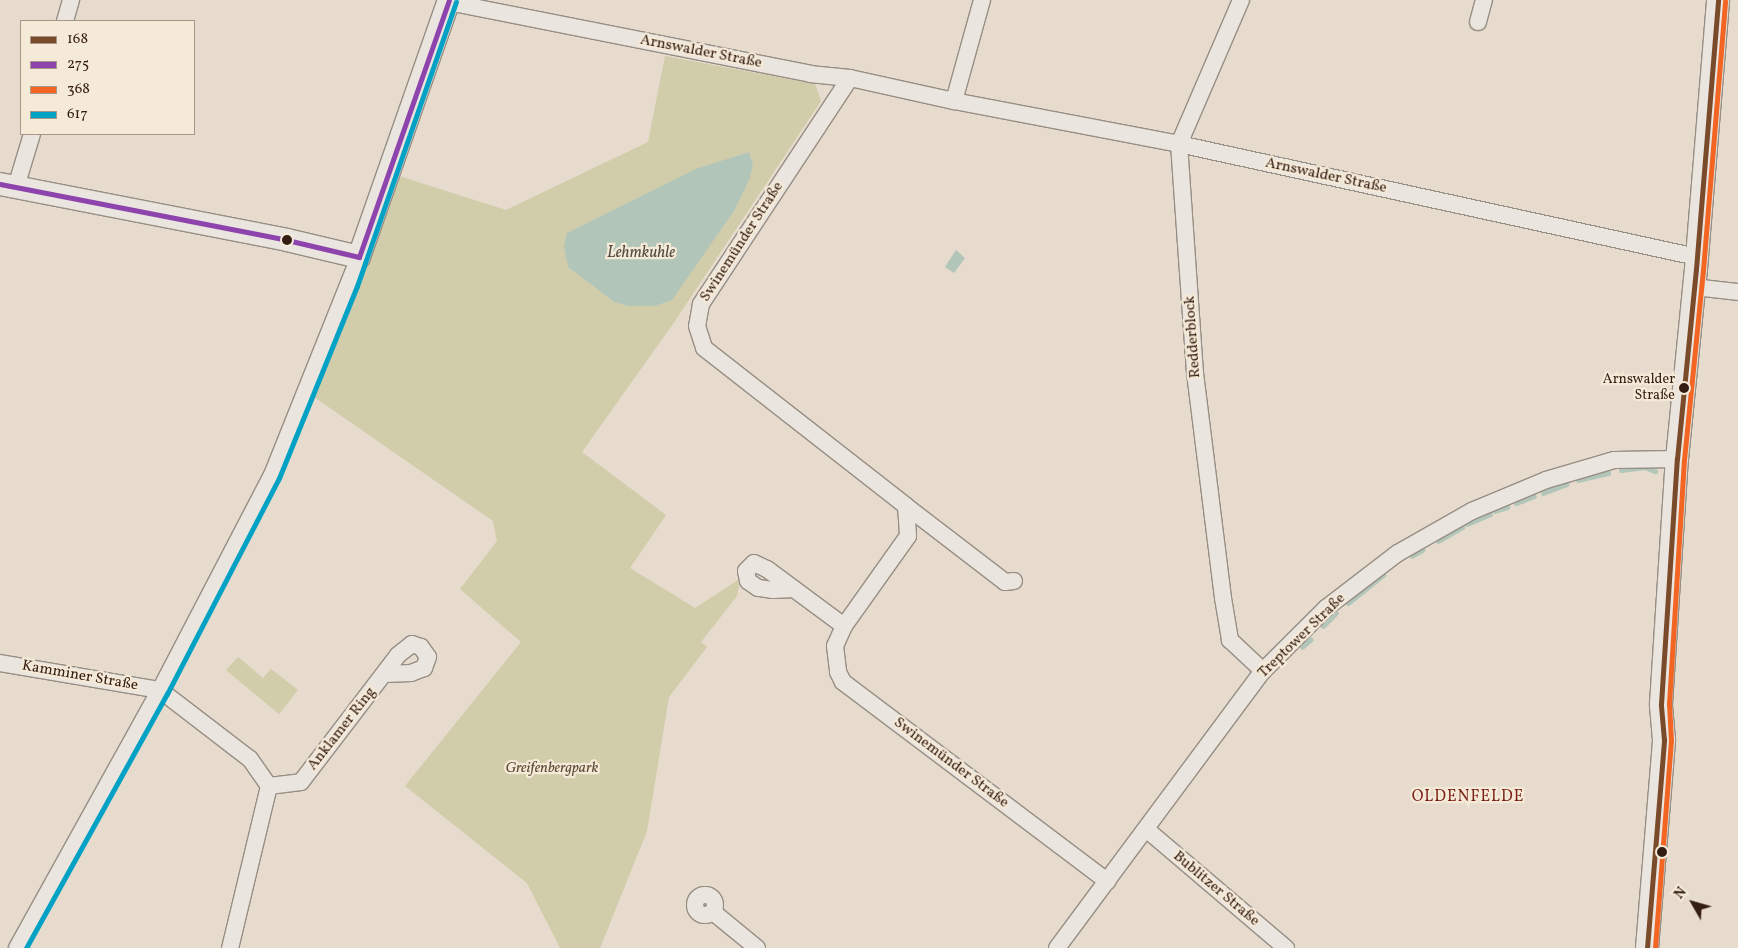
<!DOCTYPE html>
<meta charset="utf-8">
<style>
body{margin:0}
#map{position:relative;width:1738px;height:948px;overflow:hidden;background:#e6dbcc;font-family:Vollkorn,serif}
div>[style]{position:absolute}
.green>*{inset:0;background:#d1ccaa}
.water>*{inset:0;background:#b1c5b9}
.stream>*{height:4.5px;margin:-2.25px;padding:0 2.25px;transform-origin:2.25px;border-radius:2.25px;background:#b1c5b9}
.roads{filter:drop-shadow(1px 0 #978e84) drop-shadow(-1px 0 #978e84) drop-shadow(0 1px #978e84) drop-shadow(0 -1px #978e84)}
.street>*{height:16px;margin:-8px;padding:0 8px;transform-origin:8px;border-radius:8px;background:#eae5de}
.street>.ring{margin:-8px;padding:0;box-sizing:content-box;background:none;border:16px solid #eae5de;border-radius:50%}
.secondary>*{height:22px;margin:-11px;padding:0 11px;transform-origin:11px;border-radius:11px;background:#eae5de}
.bus-1>*{height:5px;margin:-2.5px;padding:0 2.5px;transform-origin:2.5px;border-radius:2.5px;background:#7a4b2a}
.bus-2>*{height:5px;margin:-2.5px;padding:0 2.5px;transform-origin:2.5px;border-radius:2.5px;background:#8e44ad}
.bus-3>*{height:5px;margin:-2.5px;padding:0 2.5px;transform-origin:2.5px;border-radius:2.5px;background:#f26522}
.bus-4>*{height:5px;margin:-2.5px;padding:0 2.5px;transform-origin:2.5px;border-radius:2.5px;background:#03a2c5}
.dots>*{width:14px;height:14px;translate:-50% -50%;box-sizing:border-box;border:2px solid #f5e9d7;border-radius:50%}
span{translate:-50% -50%;white-space:nowrap;text-align:center;line-height:1.15;-webkit-text-stroke:4.5px #f5e9d7;paint-order:stroke}
.bus-label{font-size:14px;color:#331d12}
.right{translate:-100% -50%;text-align:right}
.street-label{font-size:15px;color:#331d12}
.park-label{font-size:15px;color:#5d4e38;font-style:italic}
.water-label{font-size:16px;color:#524d42;font-style:italic}
.neighbourhood-label{font-size:16px;color:#7a1f14;letter-spacing:1px}
.legend{position:absolute;left:20px;top:20px;width:175px;height:115px;box-sizing:border-box;background:#f5e9d7;border:1px solid #a79788;margin:0;padding:6px 9px;list-style:none;font-size:15px;color:#331d12}
.legend li{display:flex;align-items:center;gap:10px;height:25px}
.legend b{width:25px;border:1px solid #a79788}
.north{position:absolute;left:1668px;top:878px;width:50px;height:50px;-webkit-text-stroke:4px #f5e9d7;paint-order:stroke;rotate:308deg;font-size:14px;font-weight:700;line-height:20px;text-align:center;color:#331d12}
.north::after{content:'';display:block;margin:auto;width:18px;height:22px;background:#331d12;clip-path:polygon(50% 0,100% 100%,50% 72%,0 100%)}
</style>
<div id="map">
<div class="green">
<i style="clip-path:polygon(evenodd,665px 56px,815px 84px,821px 101px,675px 321px,582px 452px,666px 515px,630px 568px,695px 608px,741px 578px,737px 596px,701px 642px,707px 647px,669px 697px,647px 831px,600px 948px,560px 948px,527px 883px,405px 786px,521px 642px,460px 589px,497px 541px,493px 521px,314px 397px,379px 234px,399px 176px,506px 210px,648px 142px,665px 56px,749px 152px,753px 164px,750px 177px,734px 211px,671px 300px,655px 306px,628px 306px,614px 302px,568px 267px,733px 157px,749px 152px)"></i>
<i style="clip-path:polygon(238px 657px,263px 678px,271px 669px,298px 690px,279px 714px,226px 670px)"></i>
</div>
<div class="water">
<i style="clip-path:polygon(749px 152px,753px 164px,750px 178px,734px 211px,672px 300px,655px 306px,628px 306px,614px 302px,568px 267px,564px 246px,567px 233px,696px 169px)"></i>
<i style="clip-path:polygon(956px 250px,965px 258px,954px 273px,945px 267px)"></i>
</div>
<div class="stream">
<i style="left:1621px;top:470px;width:24px;rotate:-7deg"></i>
<i style="left:1645px;top:467px;width:11px;rotate:22deg"></i>
<i style="left:1578px;top:480px;width:31px;rotate:-13deg"></i>
<i style="left:1543px;top:493px;width:25px;rotate:-21deg"></i>
<i style="left:1516px;top:503px;width:19px;rotate:-21deg"></i>
<i style="left:1495px;top:511px;width:13px;rotate:-18deg"></i>
<i style="left:1467px;top:524px;width:25px;rotate:-23deg"></i>
<i style="left:1438px;top:541px;width:28px;rotate:-30deg"></i>
<i style="left:1412px;top:556px;width:12px;rotate:-31deg"></i>
<i style="left:1348px;top:603px;width:45px;rotate:-38.7deg"></i>
<i style="left:1323px;top:626px;width:18px;rotate:-45deg"></i>
<i style="left:1302px;top:647px;width:11px;rotate:-41deg"></i>
</div>
<div class="roads">
<div class="street">
<i style="left:1241px;top:0;width:157px;rotate:113.3deg"></i>
<i style="left:1179px;top:144px;width:230px;rotate:86deg"></i>
<i style="left:1195px;top:373px;width:227px;rotate:82.9deg"></i>
<i style="left:1223px;top:598px;width:43px;rotate:80.5deg"></i>
<i style="left:1230px;top:640px;width:45px;rotate:43.2deg"></i>
<i style="left:448px;top:2px;width:369px;rotate:11.2deg"></i>
<i style="left:810px;top:74px;width:40px;rotate:5.7deg"></i>
<i style="left:850px;top:78px;width:107px;rotate:12.5deg"></i>
<i style="left:954px;top:101px;width:229px;rotate:10.8deg"></i>
<i style="left:1179px;top:144px;width:530px;rotate:12.31deg"></i>
<i style="left:65px;top:21px;width:22px;rotate:-74deg"></i>
<i style="left:1478px;top:22px;width:23px;rotate:-75deg"></i>
<i style="left:850px;top:78px;width:271px;rotate:123.4deg"></i>
<i style="left:701px;top:304px;width:22px;rotate:100deg"></i>
<i style="left:697px;top:326px;width:23px;rotate:72deg"></i>
<i style="left:704px;top:348px;width:256px;rotate:38deg"></i>
<i style="left:906px;top:506px;width:30px;rotate:86deg"></i>
<i style="left:908px;top:536px;width:110px;rotate:125.4deg"></i>
<i style="left:844px;top:626px;width:22px;rotate:114deg"></i>
<i style="left:835px;top:646px;width:26px;rotate:83deg"></i>
<i style="left:838px;top:672px;width:11px;rotate:63deg"></i>
<i style="left:843px;top:682px;width:331px;rotate:37deg"></i>
<i style="left:954px;top:101px;width:105px;rotate:-74.5deg"></i>
<i style="left:16px;top:187px;width:55px;rotate:-73.2deg"></i>
<i style="left:1694px;top:287px;width:44px;rotate:6.5deg"></i>
<i style="left:906px;top:506px;width:125px;rotate:37.5deg"></i>
<i style="left:1005px;top:582px;width:9px;rotate:-6deg"></i>
<i style="left:794px;top:589px;width:21px;rotate:177deg"></i>
<i style="left:773px;top:590px;width:15px;rotate:-172deg"></i>
<i style="left:758px;top:588px;width:12px;rotate:-145deg"></i>
<i style="left:748px;top:581px;width:10px;rotate:-101deg"></i>
<i style="left:746px;top:571px;width:11px;rotate:-45deg"></i>
<i style="left:754px;top:563px;width:14px;rotate:25deg"></i>
<i style="left:767px;top:569px;width:96px;rotate:36.5deg"></i>
<i style="left:0;top:663px;width:162px;rotate:9.6deg"></i>
<i style="left:160px;top:690px;width:113px;rotate:37.5deg"></i>
<i style="left:250px;top:759px;width:33px;rotate:55deg"></i>
<i style="left:269px;top:786px;width:167px;rotate:103.5deg"></i>
<i style="left:269px;top:786px;width:32px;rotate:-7deg"></i>
<i style="left:301px;top:782px;width:160px;rotate:-52.6deg"></i>
<i style="left:398px;top:655px;width:18px;rotate:-38deg"></i>
<i style="left:412px;top:644px;width:9px;rotate:18deg"></i>
<i style="left:421px;top:647px;width:12px;rotate:55deg"></i>
<i style="left:428px;top:657px;width:12px;rotate:110deg"></i>
<i style="left:424px;top:668px;width:14px;rotate:159deg"></i>
<i style="left:411px;top:673px;width:26px;rotate:178deg"></i>
<i style="left:1146px;top:829px;width:184px;rotate:40.4deg"></i>
<i class="ring" style="left:695px;top:895px;width:4px;height:4px"></i>
<i style="left:713px;top:912px;width:57px;rotate:39.3deg"></i>
<i style="left:17px;top:948px;width:295px;rotate:-61deg"></i>
<i style="left:160px;top:690px;width:242px;rotate:-62.5deg"></i>
<i style="left:272px;top:475px;width:235px;rotate:-68.2deg"></i>
<i style="left:1057px;top:948px;width:345px;rotate:-53.4deg"></i>
<i style="left:1263px;top:671px;width:89px;rotate:-45deg"></i>
<i style="left:1326px;top:608px;width:91px;rotate:-37.4deg"></i>
<i style="left:1398px;top:553px;width:85px;rotate:-29.6deg"></i>
<i style="left:1472px;top:511px;width:80px;rotate:-22.7deg"></i>
<i style="left:1546px;top:480px;width:71px;rotate:-16.4deg"></i>
<i style="left:1614px;top:460px;width:63px;rotate:-0.9deg"></i>
</div>
<div class="secondary">
<i style="left:0;top:184px;width:292px;rotate:11deg"></i>
<i style="left:287px;top:240px;width:74px;rotate:13.3deg"></i>
<i style="left:359px;top:257px;width:272px;rotate:-70.7deg"></i>
<i style="left:1647px;top:948px;width:209px;rotate:-85.3deg"></i>
<i style="left:1664px;top:740px;width:36px;rotate:-95deg"></i>
<i style="left:1661px;top:704px;width:246px;rotate:-86.3deg"></i>
<i style="left:1677px;top:459px;width:191px;rotate:-84.3deg"></i>
<i style="left:1696px;top:269px;width:270px;rotate:-85.3deg"></i>
</div>
</div>
<div class="bus-1">
<i style="left:1647px;top:948px;width:209px;rotate:-85.3deg"></i>
<i style="left:1664px;top:740px;width:36px;rotate:-95deg"></i>
<i style="left:1661px;top:704px;width:246px;rotate:-86.3deg"></i>
<i style="left:1677px;top:459px;width:191px;rotate:-84.3deg"></i>
<i style="left:1696px;top:269px;width:270px;rotate:-85.3deg"></i>
</div>
<div class="bus-2">
<i style="left:0;top:184px;width:292px;rotate:11deg"></i>
<i style="left:287px;top:240px;width:74px;rotate:13.3deg"></i>
<i style="left:359px;top:257px;width:272px;rotate:-70.7deg"></i>
</div>
<div class="bus-3">
<i style="left:1655px;top:948px;width:208px;rotate:-85.6deg"></i>
<i style="left:1671px;top:741px;width:37px;rotate:-93deg"></i>
<i style="left:1669px;top:704px;width:244px;rotate:-86.5deg"></i>
<i style="left:1684px;top:460px;width:191px;rotate:-84.3deg"></i>
<i style="left:1703px;top:270px;width:270px;rotate:-85.3deg"></i>
</div>
<div class="bus-4">
<i style="left:26px;top:948px;width:291px;rotate:-61deg"></i>
<i style="left:167px;top:694px;width:243px;rotate:-62.6deg"></i>
<i style="left:279px;top:478px;width:207px;rotate:-67.9deg"></i>
<i style="left:357px;top:286px;width:301px;rotate:-70.8deg"></i>
</div>
<div class="dots">
<i style="left:287px;top:240px;background:#331d12"></i>
<i style="left:1684px;top:388px;background:#331d12"></i>
<i style="left:1662px;top:852px;background:#331d12"></i>
</div>
<div class="bus-label">
<span class="right" style="left:1675px;top:388px">Arnswalder<br>Straße</span>
</div>
<div class="street-label">
<span style="left:701px;top:52px;rotate:11deg">Arnswalder Straße</span>
<span style="left:1326px;top:176px;rotate:12deg">Arnswalder Straße</span>
<span style="left:742px;top:242px;rotate:-57deg">Swinemünder Straße</span>
<span style="left:1193px;top:337px;rotate:-94deg">Redderblock</span>
<span style="left:1302px;top:636px;rotate:-44deg">Treptower Straße</span>
<span style="left:80px;top:676px;rotate:10deg">Kamminer Straße</span>
<span style="left:342px;top:729px;rotate:-52deg">Anklamer Ring</span>
<span style="left:951px;top:763px;rotate:37deg">Swinemünder Straße</span>
<span style="left:1216px;top:889px;rotate:40deg">Bublitzer Straße</span>
</div>
<div class="park-label">
<span style="left:552px;top:769px">Greifenbergpark</span>
</div>
<div class="water-label">
<span style="left:641px;top:253px">Lehmkuhle</span>
</div>
<div class="neighbourhood-label">
<span style="left:1468px;top:797px">OLDENFELDE</span>
</div>
<ul class="legend">
<li><b style="height:6px;background:#7a4b2a"></b>168</li>
<li><b style="height:6px;background:#8e44ad"></b>275</li>
<li><b style="height:6px;background:#f26522"></b>368</li>
<li><b style="height:6px;background:#03a2c5"></b>617</li>
</ul>
<div class="north">N</div>
</div>
